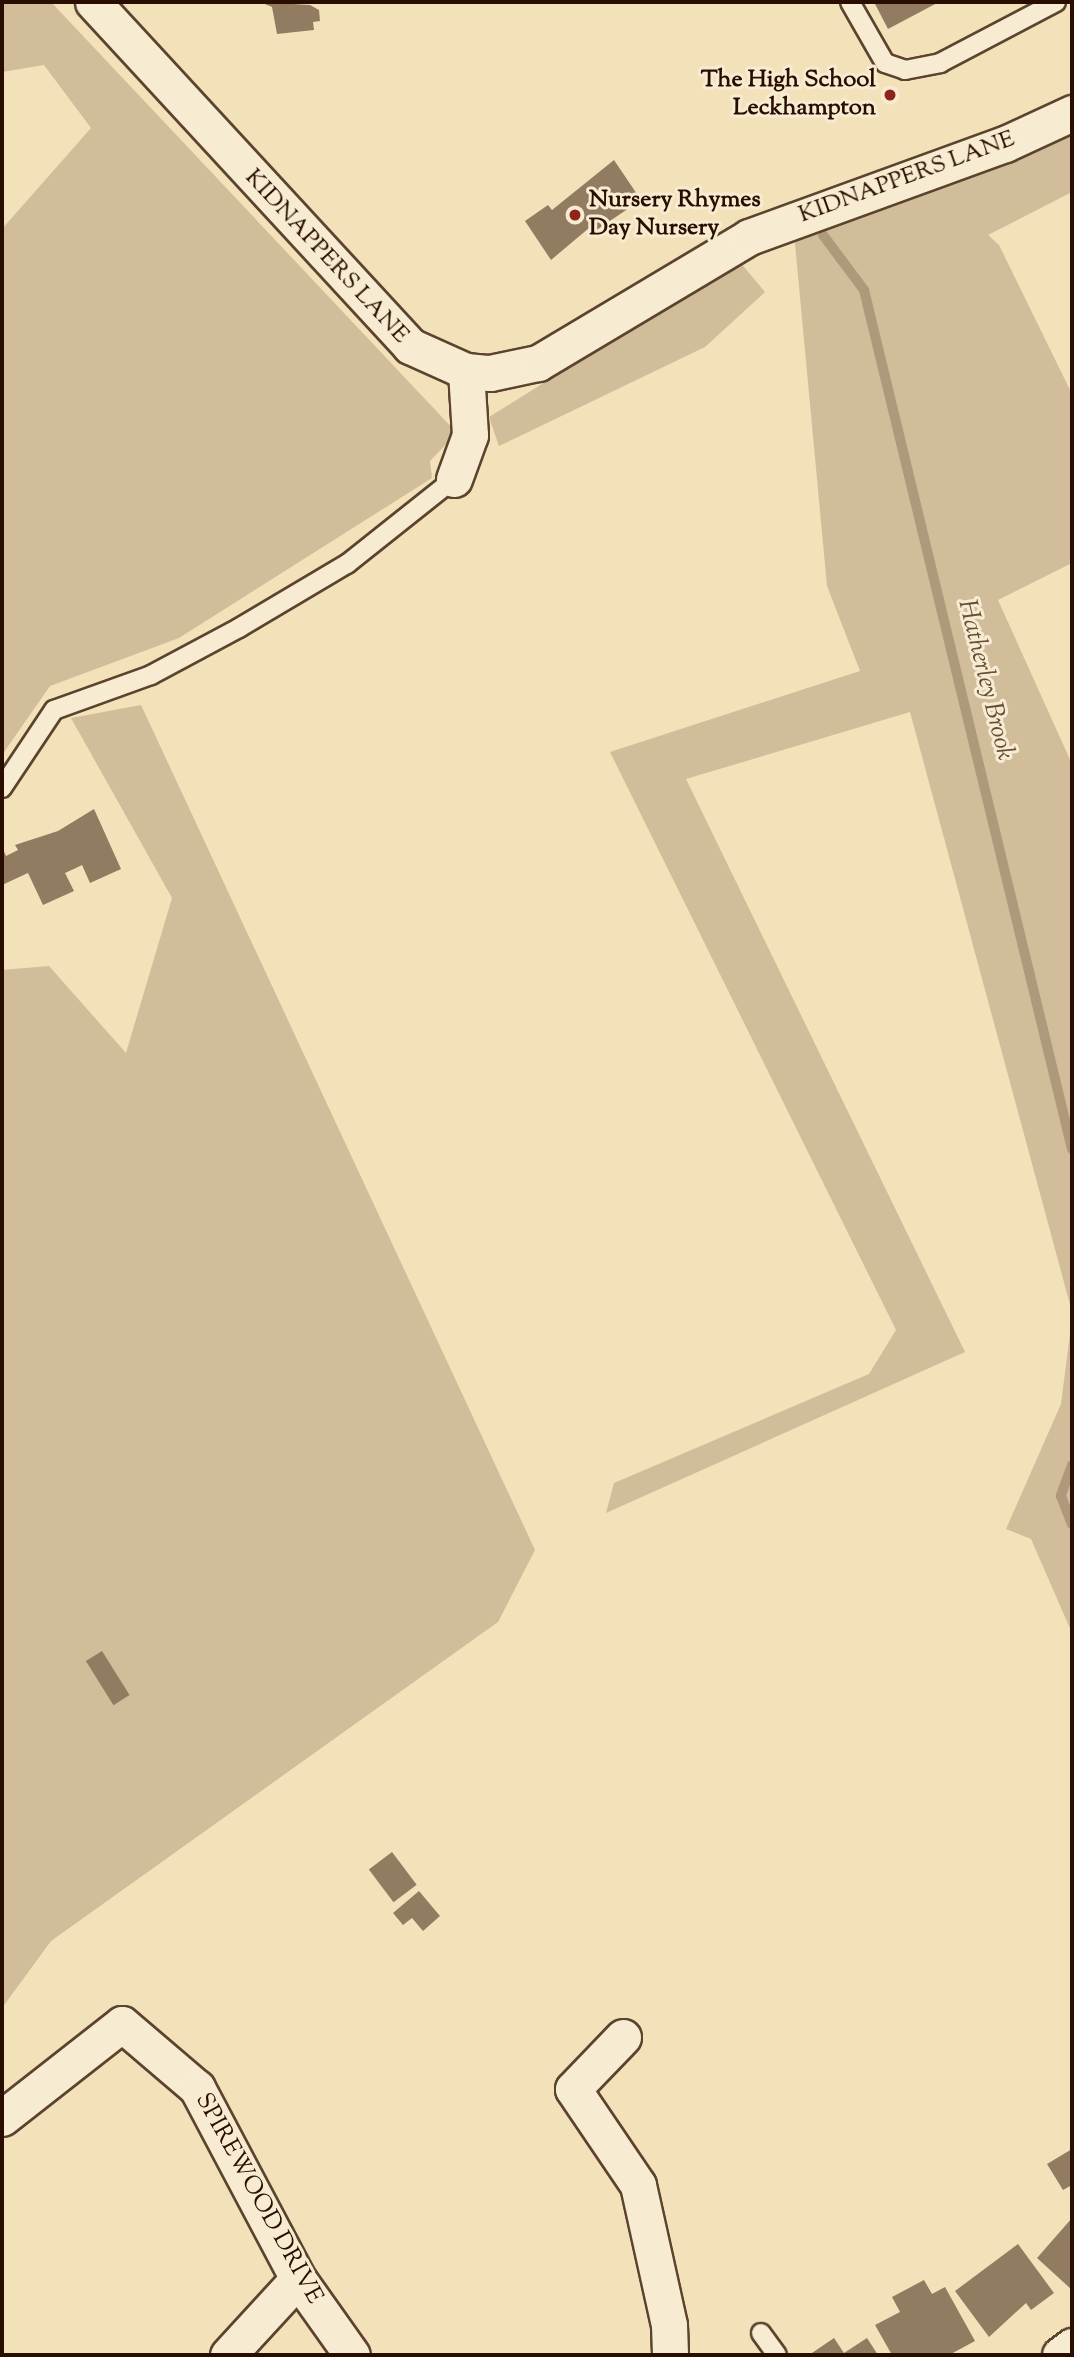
<!DOCTYPE html>
<style>
body{margin:0}
#map{position:relative;width:1074px;height:2357px;overflow:hidden;background:#f3e1ba;font-family:"Sorts Mill Goudy",serif}
div>[style]{position:absolute}
.green>*{inset:0;background:#d1bd9a}
.stream>*{height:10px;margin:-5px;padding:0 5px;transform-origin:5px;border-radius:5px;background:#ae997b}
.building>*{inset:0;background:#927c61;transform-origin:0 0}
.roads{filter:drop-shadow(2px 0 #5c432e) drop-shadow(-2px 0 #5c432e) drop-shadow(0 2px #5c432e) drop-shadow(0 -2px #5c432e)}
.service>*{height:18px;margin:-9px;padding:0 9px;transform-origin:9px;border-radius:9px;background:#f7ecd2}
.minor>*{height:35px;margin:-17.5px;padding:0 17.5px;transform-origin:17.5px;border-radius:17.5px;background:#f7ecd2}
.dots>*{width:19px;height:19px;translate:-50% -50%;box-sizing:border-box;border:4px solid #f7ecd2;border-radius:50%}
span{translate:-50% -50%;white-space:nowrap;text-align:center;line-height:1.15;-webkit-text-stroke:6px #f7ecd2;paint-order:stroke}
.poi-label{font-size:24px;color:#290e00;font-weight:700}
.right{translate:-100% -50%;text-align:right}
.left{translate:0 -50%;text-align:left}
.street-label{font-size:24px;color:#290e00}
.water-label{font-size:26px;color:#654d37;font-style:italic}
.frame{position:absolute;inset:0;border:4px solid #290e00;pointer-events:none}
</style>
<div id="map">
<div class="green">
<i style="clip-path:polygon(2px 2px,51px 2px,457px 433px,430px 461px,432px 478px,179px 638px,50px 686px,2px 755px,2px 229px,91px 128px,44px 65px,2px 72px)"></i>
<i style="clip-path:polygon(1072px 127px,1072px 192px,988px 235px,999px 245px,1072px 394px,1072px 563px,998px 600px,1072px 764px,1072px 1312px,910px 712px,686px 779px,965px 1352px,606px 1513px,614px 1483px,869px 1374px,896px 1330px,610px 752px,860px 671px,827px 586px,794px 233px)"></i>
<i style="clip-path:polygon(739px 261px,765px 292px,705px 347px,499px 446px,489px 417px)"></i>
<i style="clip-path:polygon(141px 705px,535px 1550px,498px 1622px,51px 1941px,2px 2008px,2px 970px,49px 966px,126px 1053px,172px 898px,71px 718px)"></i>
<i style="clip-path:polygon(1072px 1318px,1072px 1633px,1031px 1539px,1006px 1529px,1061px 1404px)"></i>
</div>
<div class="stream">
<i style="left:823px;top:235px;width:69px;rotate:53.3deg"></i>
<i style="left:864px;top:290px;width:884px;rotate:76.39deg"></i>
<i style="left:1072px;top:1465px;width:33px;rotate:110deg"></i>
<i style="left:1061px;top:1496px;width:30px;rotate:69deg"></i>
</div>
<div class="building">
<i style="clip-path:polygon(260px 2px,310px 5px,319px 10px,320px 21px,313px 22px,314px 30px,277px 34px,272px 7px)"></i>
<i style="clip-path:polygon(874px 2px,939px 2px,888px 29px)"></i>
<i style="clip-path:polygon(614px 160px,641px 200px,592px 233px,589px 228px,551px 260px,525px 221px,548px 205px,552px 210px)"></i>
<i style="clip-path:polygon(94px 809px,121px 869px,90px 883px,82px 865px,76px 868px,65px 873px,74px 891px,43px 905px,28px 873px,2px 885px,2px 847px,6px 856px,18px 850px,15px 845px,58px 831px)"></i>
<i style="left:102px;top:1651px;width:52px;height:19px;rotate:58deg"></i>
<i style="left:392px;top:1852px;width:41px;height:29px;rotate:53deg"></i>
<i style="clip-path:polygon(419px 1891px,440px 1916px,423px 1931px,412px 1918px,403px 1925px,393px 1913px)"></i>
<i style="clip-path:polygon(1072px 2149px,1072px 2185px,1063px 2190px,1047px 2164px)"></i>
<i style="clip-path:polygon(1072px 2218px,1072px 2290px,1037px 2258px)"></i>
<i style="clip-path:polygon(1018px 2244px,1054px 2293px,1031px 2310px,1026px 2303px,989px 2337px,955px 2291px)"></i>
<i style="clip-path:polygon(924px 2280px,932px 2294px,945px 2287px,975px 2341px,949px 2355px,892px 2355px,875px 2325px,900px 2312px,892px 2297px)"></i>
<i style="clip-path:polygon(834px 2338px,844px 2353px,867px 2338px,878px 2355px,809px 2355px)"></i>
</div>
<div class="roads">
<div class="service">
<i style="left:850px;top:2px;width:70px;rotate:60.2deg"></i>
<i style="left:885px;top:63px;width:21px;rotate:19deg"></i>
<i style="left:905px;top:70px;width:36px;rotate:-11deg"></i>
<i style="left:940px;top:63px;width:131px;rotate:-27.7deg"></i>
<i style="left:2px;top:788px;width:94px;rotate:-56.3deg"></i>
<i style="left:54px;top:710px;width:103px;rotate:-19.8deg"></i>
<i style="left:151px;top:675px;width:100px;rotate:-28.1deg"></i>
<i style="left:239px;top:628px;width:126px;rotate:-30.7deg"></i>
<i style="left:347px;top:564px;width:137px;rotate:-38.5deg"></i>
<i style="left:761px;top:2333px;width:27px;rotate:54deg"></i>
</div>
<div class="minor">
<i style="left:93px;top:2px;width:468px;rotate:47.3deg"></i>
<i style="left:410px;top:346px;width:61px;rotate:24.1deg"></i>
<i style="left:466px;top:371px;width:24px;rotate:5deg"></i>
<i style="left:490px;top:373px;width:49px;rotate:-11.8deg"></i>
<i style="left:538px;top:363px;width:246px;rotate:-30.8deg"></i>
<i style="left:749px;top:237px;width:272px;rotate:-20deg"></i>
<i style="left:1005px;top:144px;width:74px;rotate:-24.8deg"></i>
<i style="left:454px;top:479px;width:47px;rotate:-70deg"></i>
<i style="left:470px;top:435px;width:64px;rotate:-93.6deg"></i>
<i style="left:623px;top:2037px;width:72px;rotate:133.9deg"></i>
<i style="left:573px;top:2089px;width:116px;rotate:55.9deg"></i>
<i style="left:638px;top:2185px;width:143px;rotate:77.5deg"></i>
<i style="left:669px;top:2325px;width:30px;rotate:88deg"></i>
<i style="left:2px;top:2118px;width:152px;rotate:-38.1deg"></i>
<i style="left:122px;top:2024px;width:99px;rotate:40.5deg"></i>
<i style="left:197px;top:2088px;width:216px;rotate:62.1deg"></i>
<i style="left:298px;top:2279px;width:93px;rotate:54.6deg"></i>
<i style="left:228px;top:2355px;width:103px;rotate:-47.4deg"></i>
<i style="left:1060px;top:2355px;width:15px;rotate:-37deg"></i>
</div>
</div>
<div class="dots">
<i style="left:890px;top:95px;background:#8f2418"></i>
<i style="left:575px;top:215px;background:#8f2418"></i>
</div>
<div class="poi-label">
<span class="right" style="left:876px;top:95px">The High School<br>Leckhampton</span>
<span class="left" style="left:589px;top:215px">Nursery Rhymes<br>Day Nursery</span>
</div>
<div class="street-label">
<span style="left:907px;top:178px;rotate:-20deg">KIDNAPPERS LANE</span>
<span style="left:326px;top:257px;rotate:47deg">KIDNAPPERS LANE</span>
<span style="left:258px;top:2199px;rotate:61deg">SPIREWOOD DRIVE</span>
</div>
<div class="water-label">
<span style="left:985px;top:680px;rotate:76deg">Hatherley Brook</span>
</div>
<div class="frame"></div>
</div>
